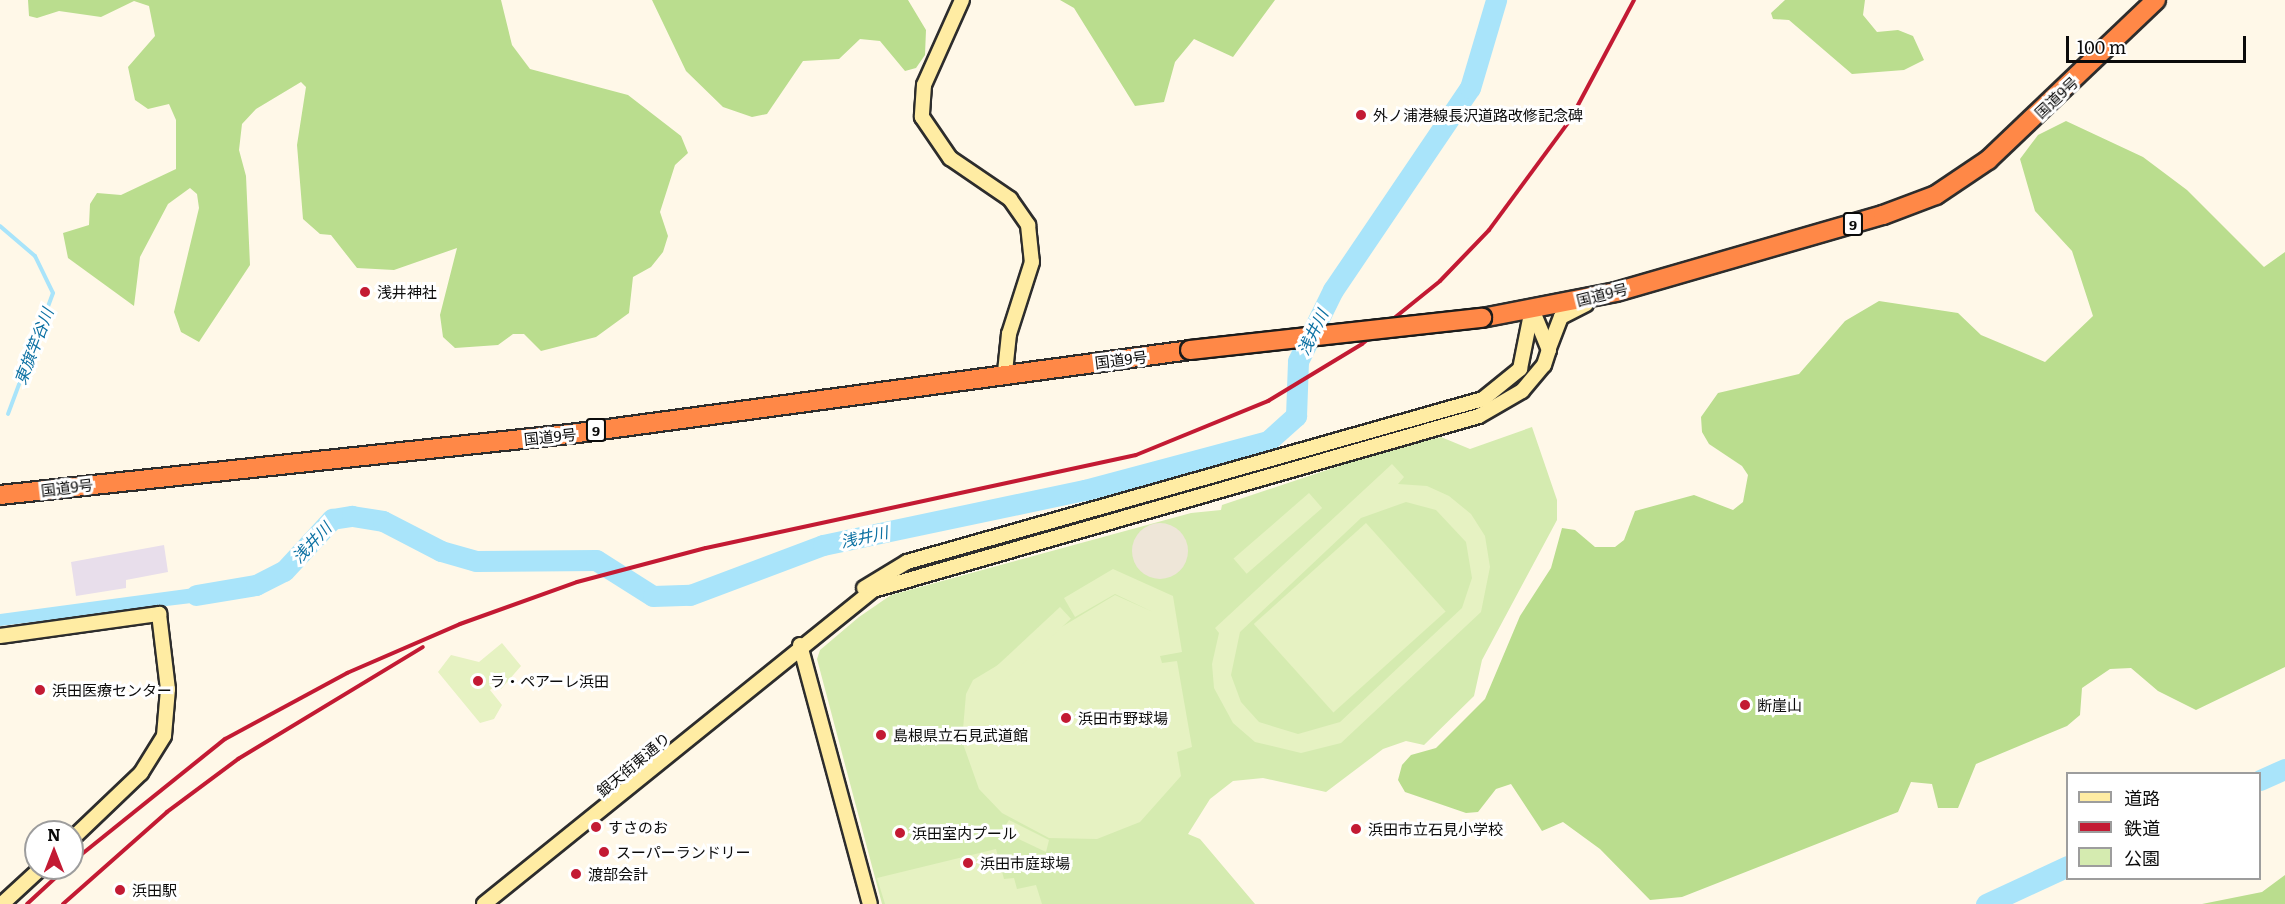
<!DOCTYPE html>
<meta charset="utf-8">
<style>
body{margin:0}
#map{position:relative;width:2285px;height:904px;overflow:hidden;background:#fff8e8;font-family:Literata,"Noto Sans JP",serif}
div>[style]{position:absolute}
.industrial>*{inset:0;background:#e8deeb}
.green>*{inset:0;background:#d5ebb0}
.forest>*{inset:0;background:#badd8e}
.pitch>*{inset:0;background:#e6f2c2;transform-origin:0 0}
.plaza>*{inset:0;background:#eee6d8}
.round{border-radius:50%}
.water>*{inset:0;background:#a9e4fa}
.stream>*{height:4px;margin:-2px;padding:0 2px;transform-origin:2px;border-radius:2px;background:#a9e4fa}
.river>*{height:21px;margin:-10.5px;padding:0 10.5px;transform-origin:10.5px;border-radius:10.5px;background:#a9e4fa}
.roads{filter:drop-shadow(2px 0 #2d2d2d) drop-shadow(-2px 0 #2d2d2d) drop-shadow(0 2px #2d2d2d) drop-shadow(0 -2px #2d2d2d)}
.secondary>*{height:14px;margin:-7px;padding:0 7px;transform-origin:7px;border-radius:7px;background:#ffeca3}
.highway>*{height:18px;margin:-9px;padding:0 9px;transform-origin:9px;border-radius:9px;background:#ff8847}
.rail>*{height:4px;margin:-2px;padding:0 2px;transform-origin:2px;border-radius:2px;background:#c31a33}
.bridges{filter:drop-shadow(2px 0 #1c1c1c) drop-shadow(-2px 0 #1c1c1c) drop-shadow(0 2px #1c1c1c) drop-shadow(0 -2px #1c1c1c)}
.highway-bridge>*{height:18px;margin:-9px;padding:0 9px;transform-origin:9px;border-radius:9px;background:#ff8847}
.dots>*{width:16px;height:16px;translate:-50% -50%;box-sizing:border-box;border:3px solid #fff;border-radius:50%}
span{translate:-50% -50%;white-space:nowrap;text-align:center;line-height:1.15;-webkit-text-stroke:6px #fff;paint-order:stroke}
.shield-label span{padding:2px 4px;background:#fff;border:2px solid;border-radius:4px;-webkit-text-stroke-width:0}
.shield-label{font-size:14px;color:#0b0b0b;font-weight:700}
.street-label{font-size:15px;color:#0b0b0b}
.poi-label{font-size:15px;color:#0b0b0b}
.left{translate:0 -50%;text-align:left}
.water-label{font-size:16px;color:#0d71a3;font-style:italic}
.legend{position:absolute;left:2066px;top:772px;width:195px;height:108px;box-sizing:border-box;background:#fff;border:2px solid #9d9d9d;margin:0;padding:8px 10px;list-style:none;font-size:18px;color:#0b0b0b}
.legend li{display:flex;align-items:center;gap:12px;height:30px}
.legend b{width:30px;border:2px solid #9d9d9d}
.north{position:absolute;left:24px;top:820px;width:60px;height:60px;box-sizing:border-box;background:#fff;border:2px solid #9d9d9d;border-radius:50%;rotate:0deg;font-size:16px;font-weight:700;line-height:24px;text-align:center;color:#0b0b0b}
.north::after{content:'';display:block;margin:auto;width:21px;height:27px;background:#c31a33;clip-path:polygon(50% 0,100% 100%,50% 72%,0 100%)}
.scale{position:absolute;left:2066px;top:36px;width:180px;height:27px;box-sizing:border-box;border:3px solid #0b0b0b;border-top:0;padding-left:8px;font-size:18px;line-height:21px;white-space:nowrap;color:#0b0b0b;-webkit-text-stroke:4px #fff;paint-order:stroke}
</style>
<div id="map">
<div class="industrial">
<i style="clip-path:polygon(164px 545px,168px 572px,126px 580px,126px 588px,76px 596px,71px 562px)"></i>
</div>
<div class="green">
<i style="clip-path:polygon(1532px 427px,1557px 500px,1557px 520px,1482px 660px,1474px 696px,1424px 745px,1406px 741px,1383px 749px,1326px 792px,1263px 778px,1233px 781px,1210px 799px,1188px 834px,1200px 839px,1255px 904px,882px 904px,817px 659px,820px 650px,859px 617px,891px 595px,1191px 513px,1221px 510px,1222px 505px,1387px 450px,1441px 437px,1470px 449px)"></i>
</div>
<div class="forest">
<i style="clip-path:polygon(28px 0,501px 0,512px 45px,530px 69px,628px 95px,681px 136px,688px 153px,675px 165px,660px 212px,668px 236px,663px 252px,651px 267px,633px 277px,629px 313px,596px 337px,541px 351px,524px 334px,513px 334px,498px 345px,455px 348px,443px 337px,440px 315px,457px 248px,394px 270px,357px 268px,331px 235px,320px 234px,303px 219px,297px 145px,306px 87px,301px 82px,256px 109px,242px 124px,239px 150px,246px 176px,250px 265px,199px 342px,181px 332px,174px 312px,199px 208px,197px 194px,190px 188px,168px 204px,140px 257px,134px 306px,68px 258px,63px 233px,89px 225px,90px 204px,97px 193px,121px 195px,176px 169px,176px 120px,169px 104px,148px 109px,135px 100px,128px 67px,155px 36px,149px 6px,134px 1px,101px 17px,59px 11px,37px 18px,29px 16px)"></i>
<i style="clip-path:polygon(652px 0,908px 0,926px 30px,925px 55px,916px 68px,905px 71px,880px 41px,860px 39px,839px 59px,803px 61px,767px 114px,752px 117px,723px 107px,686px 71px)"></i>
<i style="clip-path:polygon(1060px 0,1275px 0,1233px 57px,1194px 39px,1175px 62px,1164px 102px,1135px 106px,1074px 8px)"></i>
<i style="clip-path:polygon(1785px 0,1865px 0,1863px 15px,1877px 32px,1898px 30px,1913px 36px,1924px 60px,1904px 70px,1852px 74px,1789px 20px,1773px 19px,1771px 13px)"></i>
<i style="clip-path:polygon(2066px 121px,2143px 157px,2187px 190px,2264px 267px,2285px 252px,2285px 667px,2196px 710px,2158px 691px,2131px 668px,2110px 669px,2082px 688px,2080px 715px,2067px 726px,1976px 764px,1958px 808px,1938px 808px,1932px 784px,1911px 782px,1898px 812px,1682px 897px,1650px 900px,1600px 849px,1563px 822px,1542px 831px,1511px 784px,1496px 789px,1478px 812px,1466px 813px,1405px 792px,1398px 780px,1402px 765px,1411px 755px,1436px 748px,1485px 699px,1520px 616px,1551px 568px,1562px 528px,1575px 530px,1595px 547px,1615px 547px,1624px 540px,1635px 511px,1694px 495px,1733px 510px,1743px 502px,1748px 475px,1742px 466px,1709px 444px,1702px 432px,1701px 417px,1718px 393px,1799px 374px,1845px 321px,1879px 301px,1958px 313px,1981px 335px,2045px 362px,2093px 316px,2072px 251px,2035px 211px,2020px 159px,2038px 135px)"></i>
<i style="clip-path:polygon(2285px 875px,2285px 904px,2202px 904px,2262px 892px)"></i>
</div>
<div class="pitch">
<i style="clip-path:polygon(evenodd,1392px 464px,1404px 477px,1398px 484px,1427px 486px,1449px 496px,1471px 514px,1485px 536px,1490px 567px,1481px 612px,1341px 743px,1301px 753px,1255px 742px,1233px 723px,1214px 688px,1212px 664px,1219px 633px,1215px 628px,1392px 464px,1406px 502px,1436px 510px,1466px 542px,1472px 578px,1462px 608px,1340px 722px,1298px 734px,1259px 722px,1241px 702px,1231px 675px,1240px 632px,1361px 518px,1406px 502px)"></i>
<i style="left:1309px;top:493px;width:20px;height:100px;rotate:49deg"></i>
<i style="left:1366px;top:523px;width:119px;height:151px;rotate:48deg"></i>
<i style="clip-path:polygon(1113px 569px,1173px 596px,1182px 652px,1160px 656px,1162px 663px,1177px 661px,1192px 747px,1177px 752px,1181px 776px,1140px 822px,1097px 839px,1049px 838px,1002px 813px,979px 789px,962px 741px,966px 694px,973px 680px,1115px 595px,1153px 612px,1115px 594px,1075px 617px,1064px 598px)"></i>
<i style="left:1060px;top:607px;width:16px;height:94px;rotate:47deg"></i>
<i style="clip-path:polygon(502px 643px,521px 666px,501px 689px,497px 684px,490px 690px,502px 705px,494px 719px,480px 723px,438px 672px,451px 655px,479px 662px)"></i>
<i style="clip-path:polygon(1009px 820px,1049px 840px,1046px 852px,1002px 831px)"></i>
<i style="clip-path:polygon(996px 849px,1004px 879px,1014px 878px,1017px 889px,1036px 885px,1042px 904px,885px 904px,877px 878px)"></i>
</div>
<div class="plaza">
<i class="round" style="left:1132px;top:523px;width:56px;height:56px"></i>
</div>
<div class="water">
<i style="clip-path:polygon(224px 584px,225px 599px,0 626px,0 614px)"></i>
</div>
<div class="stream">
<i style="left:0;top:226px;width:46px;rotate:40.6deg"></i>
<i style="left:35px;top:256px;width:41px;rotate:64.1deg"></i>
<i style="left:53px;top:293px;width:129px;rotate:110.4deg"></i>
</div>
<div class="river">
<i style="left:196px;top:595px;width:61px;rotate:-9.5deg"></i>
<i style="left:256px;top:585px;width:31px;rotate:-27deg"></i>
<i style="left:284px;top:571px;width:71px;rotate:-47.3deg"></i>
<i style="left:332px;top:519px;width:20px;rotate:-9deg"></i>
<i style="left:352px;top:516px;width:31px;rotate:9deg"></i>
<i style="left:383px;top:521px;width:65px;rotate:27.3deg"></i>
<i style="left:441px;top:551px;width:36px;rotate:16deg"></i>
<i style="left:476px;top:561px;width:120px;rotate:-0.5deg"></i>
<i style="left:596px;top:560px;width:67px;rotate:32.3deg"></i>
<i style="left:653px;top:596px;width:37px;rotate:-2deg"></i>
<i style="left:690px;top:595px;width:142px;rotate:-20.6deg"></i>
<i style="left:823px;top:545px;width:268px;rotate:-11.9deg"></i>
<i style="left:1085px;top:490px;width:189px;rotate:-15deg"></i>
<i style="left:1268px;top:441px;width:38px;rotate:-42deg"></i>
<i style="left:1296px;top:416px;width:55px;rotate:-87.9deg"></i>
<i style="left:1298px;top:361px;width:79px;rotate:-63.8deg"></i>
<i style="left:1333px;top:290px;width:244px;rotate:-55.9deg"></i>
<i style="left:1470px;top:88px;width:92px;rotate:-73.5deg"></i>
<i style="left:2260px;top:780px;width:27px;rotate:-24deg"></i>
<i style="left:1986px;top:904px;width:90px;rotate:-24.9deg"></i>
</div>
<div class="roads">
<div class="secondary">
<i style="left:962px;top:0;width:93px;rotate:114.1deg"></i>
<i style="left:924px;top:85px;width:32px;rotate:94deg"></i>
<i style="left:922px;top:117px;width:50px;rotate:55.7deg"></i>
<i style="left:950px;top:158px;width:73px;rotate:34.3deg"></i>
<i style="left:1010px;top:199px;width:32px;rotate:55deg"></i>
<i style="left:1028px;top:225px;width:37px;rotate:84deg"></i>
<i style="left:1032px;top:262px;width:76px;rotate:107.7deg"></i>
<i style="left:1009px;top:334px;width:37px;rotate:96deg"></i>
<i style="left:1549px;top:348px;width:33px;rotate:-69deg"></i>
<i style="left:1561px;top:317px;width:28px;rotate:-27deg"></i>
<i style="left:864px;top:588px;width:50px;rotate:-31.2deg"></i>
<i style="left:907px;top:562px;width:599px;rotate:-15.8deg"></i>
<i style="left:1483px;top:399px;width:48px;rotate:-39deg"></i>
<i style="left:1520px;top:369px;width:61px;rotate:-78.7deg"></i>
<i style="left:0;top:636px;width:161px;rotate:-7.9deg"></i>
<i style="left:159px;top:614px;width:76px;rotate:83.2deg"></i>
<i style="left:168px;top:689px;width:47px;rotate:94.9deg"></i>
<i style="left:164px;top:736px;width:44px;rotate:121.9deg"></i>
<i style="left:141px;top:773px;width:95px;rotate:136.3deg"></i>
<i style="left:800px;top:645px;width:268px;rotate:74.9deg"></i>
<i style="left:2px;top:904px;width:53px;rotate:-42.7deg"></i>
<i style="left:484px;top:904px;width:500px;rotate:-38.9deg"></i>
<i style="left:873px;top:590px;width:630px;rotate:-16.02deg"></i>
<i style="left:1479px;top:416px;width:50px;rotate:-30.2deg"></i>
<i style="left:1522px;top:391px;width:34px;rotate:-50deg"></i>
<i style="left:1544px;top:365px;width:16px;rotate:-72deg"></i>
<i style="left:1549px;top:350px;width:44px;rotate:-112.5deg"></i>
</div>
<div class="highway">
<i style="left:1482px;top:318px;width:136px;rotate:-11deg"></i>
<i style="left:1616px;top:292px;width:278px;rotate:-16.1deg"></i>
<i style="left:1883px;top:215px;width:57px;rotate:-20.7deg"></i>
<i style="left:1936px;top:195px;width:63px;rotate:-33.9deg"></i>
<i style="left:1988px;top:160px;width:232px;rotate:-43.6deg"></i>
<i style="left:0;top:495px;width:581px;rotate:-6.12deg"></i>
<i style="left:578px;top:433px;width:618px;rotate:-7.72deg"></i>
</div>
</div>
<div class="rail">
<i style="left:72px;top:862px;width:196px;rotate:-38.8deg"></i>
<i style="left:225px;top:739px;width:139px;rotate:-28.4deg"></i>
<i style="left:347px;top:673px;width:123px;rotate:-23.4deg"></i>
<i style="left:460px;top:624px;width:124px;rotate:-19.7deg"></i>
<i style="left:577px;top:582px;width:133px;rotate:-14.8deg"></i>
<i style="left:706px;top:548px;width:440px;rotate:-12.2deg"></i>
<i style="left:1136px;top:455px;width:143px;rotate:-22.2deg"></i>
<i style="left:1268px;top:401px;width:110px;rotate:-31.2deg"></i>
<i style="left:1362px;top:344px;width:100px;rotate:-38.9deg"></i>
<i style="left:1440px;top:281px;width:71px;rotate:-46.1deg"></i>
<i style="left:1489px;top:230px;width:137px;rotate:-53.6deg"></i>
<i style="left:1570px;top:120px;width:136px;rotate:-61.9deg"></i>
<i style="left:27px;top:904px;width:53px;rotate:-42.7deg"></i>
<i style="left:63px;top:904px;width:139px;rotate:-41.5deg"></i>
<i style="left:167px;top:812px;width:89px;rotate:-36.7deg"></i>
<i style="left:238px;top:759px;width:216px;rotate:-31.2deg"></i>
</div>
<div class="bridges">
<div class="highway-bridge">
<i style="left:1190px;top:350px;width:294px;rotate:-6.3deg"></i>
</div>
</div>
<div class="dots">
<i style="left:1361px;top:115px;background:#c31a33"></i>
<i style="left:365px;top:292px;background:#c31a33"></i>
<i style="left:478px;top:681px;background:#c31a33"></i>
<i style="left:40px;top:690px;background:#c31a33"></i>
<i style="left:1745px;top:705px;background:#c31a33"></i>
<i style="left:1066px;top:718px;background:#c31a33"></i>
<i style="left:881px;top:735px;background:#c31a33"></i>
<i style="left:596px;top:827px;background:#c31a33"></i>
<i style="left:1356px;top:829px;background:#c31a33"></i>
<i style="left:900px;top:833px;background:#c31a33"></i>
<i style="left:604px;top:852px;background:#c31a33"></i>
<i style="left:968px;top:863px;background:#c31a33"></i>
<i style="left:576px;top:874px;background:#c31a33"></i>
<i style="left:120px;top:890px;background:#c31a33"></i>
</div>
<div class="shield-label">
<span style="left:1853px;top:224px">9</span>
<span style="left:596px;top:430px">9</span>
</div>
<div class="street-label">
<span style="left:2056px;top:97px;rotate:-43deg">国道9号</span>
<span style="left:1602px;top:294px;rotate:-14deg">国道9号</span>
<span style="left:1121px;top:359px;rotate:-7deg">国道9号</span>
<span style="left:550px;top:436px;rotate:-6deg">国道9号</span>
<span style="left:67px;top:487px;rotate:-7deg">国道9号</span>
<span style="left:633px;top:764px;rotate:-40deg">銀天街東通り</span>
</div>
<div class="poi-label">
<span class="left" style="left:1373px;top:115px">外ノ浦港線長沢道路改修記念碑</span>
<span class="left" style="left:377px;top:292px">浅井神社</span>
<span class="left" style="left:490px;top:681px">ラ・ペアーレ浜田</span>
<span class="left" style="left:52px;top:690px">浜田医療センター</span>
<span class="left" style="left:1757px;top:705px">断崖山</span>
<span class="left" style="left:1078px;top:718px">浜田市野球場</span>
<span class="left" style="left:893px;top:735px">島根県立石見武道館</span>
<span class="left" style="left:608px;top:827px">すさのお</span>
<span class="left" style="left:1368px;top:829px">浜田市立石見小学校</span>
<span class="left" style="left:912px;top:833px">浜田室内プール</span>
<span class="left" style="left:616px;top:852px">スーパーランドリー</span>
<span class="left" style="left:980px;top:863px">浜田市庭球場</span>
<span class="left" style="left:588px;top:874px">渡部会計</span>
<span class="left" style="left:132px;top:890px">浜田駅</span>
</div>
<div class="water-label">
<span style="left:1312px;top:332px;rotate:-64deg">浅井川</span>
<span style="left:33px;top:346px;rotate:-69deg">東旗竿谷川</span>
<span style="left:864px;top:536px;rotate:-12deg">浅井川</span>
<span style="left:311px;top:542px;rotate:-47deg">浅井川</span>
</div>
<ul class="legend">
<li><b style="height:8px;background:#ffeca3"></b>道路</li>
<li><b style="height:8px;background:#c31a33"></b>鉄道</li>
<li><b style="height:16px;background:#d5ebb0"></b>公園</li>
</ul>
<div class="north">N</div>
<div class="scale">100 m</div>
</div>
